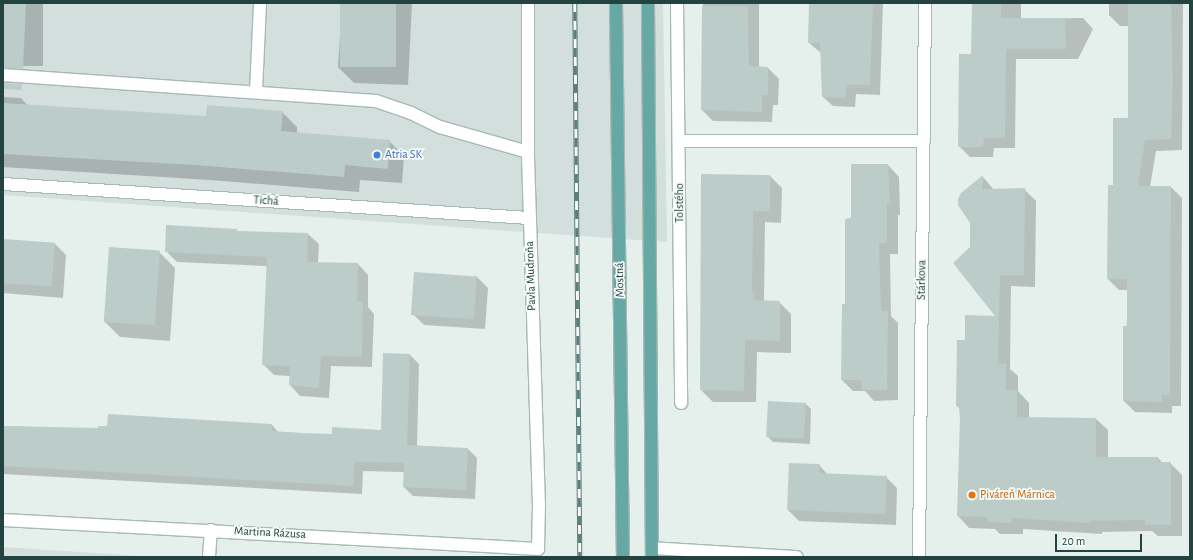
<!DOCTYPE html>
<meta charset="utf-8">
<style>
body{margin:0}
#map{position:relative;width:1193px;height:560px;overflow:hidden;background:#e5efec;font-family:"Alegreya Sans",sans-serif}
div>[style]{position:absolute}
.built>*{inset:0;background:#d3dfdc}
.shadow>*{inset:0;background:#0003;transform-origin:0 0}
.building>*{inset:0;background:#bccdc9;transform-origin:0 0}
.roads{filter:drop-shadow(1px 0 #a7b8b5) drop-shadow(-1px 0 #a7b8b5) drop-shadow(0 1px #a7b8b5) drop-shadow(0 -1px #a7b8b5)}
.service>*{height:12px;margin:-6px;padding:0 6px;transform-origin:6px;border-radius:6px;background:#fff}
.minor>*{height:12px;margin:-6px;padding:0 6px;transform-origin:6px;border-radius:6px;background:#fff}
.primary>*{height:12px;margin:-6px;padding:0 6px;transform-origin:6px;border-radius:6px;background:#66a8a3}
.rail>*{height:4.5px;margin-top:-2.25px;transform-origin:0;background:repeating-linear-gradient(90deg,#f6fbf9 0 9px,#5d7e7b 0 18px);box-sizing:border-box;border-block:1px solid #5d7e7b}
.dots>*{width:11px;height:11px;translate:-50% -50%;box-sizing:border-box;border:2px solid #f6fbf9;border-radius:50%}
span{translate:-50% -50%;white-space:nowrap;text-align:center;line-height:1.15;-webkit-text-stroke:3.5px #f6fbf9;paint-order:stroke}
.shop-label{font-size:12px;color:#366cbe}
.left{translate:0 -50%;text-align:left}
.street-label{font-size:12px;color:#224340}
.food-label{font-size:12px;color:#c56008}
.frame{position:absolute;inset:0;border:4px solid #224340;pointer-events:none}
.scale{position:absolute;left:1055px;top:534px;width:87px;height:18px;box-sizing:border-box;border:2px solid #224340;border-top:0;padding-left:5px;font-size:12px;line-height:14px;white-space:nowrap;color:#224340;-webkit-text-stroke:3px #f6fbf9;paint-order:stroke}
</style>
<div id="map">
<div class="built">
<i style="clip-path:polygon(3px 3px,663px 3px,667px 242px,3px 195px)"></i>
<i style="clip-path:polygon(3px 547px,156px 557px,3px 557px)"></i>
</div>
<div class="shadow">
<i style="left:3px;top:3px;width:40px;height:63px"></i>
<i style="clip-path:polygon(342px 3px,412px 3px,408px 85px,354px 83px,338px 67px)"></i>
<i style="clip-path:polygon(703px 3px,759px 3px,759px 67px,768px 68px,779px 79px,778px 105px,773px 105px,772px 122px,713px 121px,702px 110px)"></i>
<i style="clip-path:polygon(810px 3px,883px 3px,880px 95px,856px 94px,855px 107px,833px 106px,823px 97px,821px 53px,809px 43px)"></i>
<i style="clip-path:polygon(973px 3px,1021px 3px,1021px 19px,1083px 18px,1093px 29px,1078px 59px,1016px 59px,1015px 148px,994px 148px,993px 157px,970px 157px,959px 146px,972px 55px)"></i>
<i style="clip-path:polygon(1109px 3px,1183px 3px,1182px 150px,1156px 151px,1150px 187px,1171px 187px,1182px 198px,1181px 406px,1172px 406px,1172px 413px,1135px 412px,1124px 401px,1128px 290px,1119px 290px,1108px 279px,1114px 186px,1129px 119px,1129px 26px,1120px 26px,1109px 15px)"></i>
<i style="clip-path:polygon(3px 97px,21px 98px,28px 106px,207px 117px,282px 112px,297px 127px,297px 133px,389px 141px,404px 156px,402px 183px,360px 180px,359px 192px,210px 180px,3px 167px)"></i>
<i style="clip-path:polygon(888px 165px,899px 177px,900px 215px,898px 215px,898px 254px,890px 254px,891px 316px,898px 323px,898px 400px,874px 401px,865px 391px,853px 391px,842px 380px,846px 305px,852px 219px)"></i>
<i style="clip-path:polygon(702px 175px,770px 176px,782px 188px,781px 223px,765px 222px,764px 302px,779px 302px,791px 314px,791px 353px,757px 352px,756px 402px,713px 402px,701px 390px)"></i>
<i style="clip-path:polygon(983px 177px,994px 190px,1024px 189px,1036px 201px,1035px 287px,1011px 286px,1010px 369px,1018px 376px,1018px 391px,1029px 403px,1029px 418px,1096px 419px,1108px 430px,1108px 458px,1158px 458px,1163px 463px,1170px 463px,1182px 475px,1182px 536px,1158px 536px,1152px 531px,1102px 532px,1102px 534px,1023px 529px,1023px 534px,1000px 534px,995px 529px,969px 528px,958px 516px,961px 418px,960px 409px,957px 406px,966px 341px,997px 317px,971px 248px)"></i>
<i style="clip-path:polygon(236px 230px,238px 232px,308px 234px,319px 244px,318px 263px,358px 264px,368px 275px,368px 307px,374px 314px,372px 367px,331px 366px,329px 398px,300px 396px,290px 385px,290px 376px,274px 375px,263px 364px,268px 266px,177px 262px,166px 251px)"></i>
<i style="clip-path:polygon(3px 240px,55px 244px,66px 255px,63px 298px,3px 293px)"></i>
<i style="clip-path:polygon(159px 252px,175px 268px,170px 341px,120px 337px,104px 321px)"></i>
<i style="clip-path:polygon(476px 276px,488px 288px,485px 329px,424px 325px,413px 314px)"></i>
<i style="clip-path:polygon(410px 355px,419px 364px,417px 446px,468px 449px,477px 458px,475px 499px,413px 496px,404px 487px,404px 472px,363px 471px,362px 494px,3px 474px,3px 426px,99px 429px,272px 425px,279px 433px,332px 436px,382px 431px)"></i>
<i style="clip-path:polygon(806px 404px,811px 409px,810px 444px,773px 442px,767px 436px)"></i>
<i style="clip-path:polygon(819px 465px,828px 475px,886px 477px,897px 488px,896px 525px,799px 521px,788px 510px)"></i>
</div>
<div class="building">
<i style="clip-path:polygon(3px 3px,26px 3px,23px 69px,3px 68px)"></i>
<i style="left:340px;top:3px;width:56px;height:64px"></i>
<i style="clip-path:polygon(809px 3px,873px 3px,870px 85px,846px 85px,846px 98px,822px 97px,820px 43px,808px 43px)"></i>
<i style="clip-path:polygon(972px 3px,1001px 3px,1001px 18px,1065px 18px,1066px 49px,1006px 49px,1005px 138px,984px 138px,983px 147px,958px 147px,959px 54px,971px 54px)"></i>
<i style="clip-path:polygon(1128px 3px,1171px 3px,1173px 80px,1171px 139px,1145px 140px,1138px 186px,1171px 186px,1170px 395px,1162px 395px,1162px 402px,1123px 401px,1123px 326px,1127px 326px,1127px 279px,1107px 279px,1108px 185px,1113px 185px,1113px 118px,1128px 118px)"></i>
<i style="clip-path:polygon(702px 6px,748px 6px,749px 66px,768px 67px,768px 95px,762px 95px,762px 112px,701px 110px)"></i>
<i style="left:3px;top:83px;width:19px;height:6px;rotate:3deg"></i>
<i style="clip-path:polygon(3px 103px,206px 116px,207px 105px,283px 111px,281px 131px,390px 140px,388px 169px,345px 165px,344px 177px,195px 165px,3px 154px)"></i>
<i style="clip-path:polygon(851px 164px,888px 164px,890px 204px,887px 204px,887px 243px,879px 243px,881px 311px,888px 311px,887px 390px,862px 390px,862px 380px,841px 380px,842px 304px,845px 304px,845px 219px,851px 218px)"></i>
<i style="clip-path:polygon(701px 174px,770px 175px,770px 211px,753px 211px,752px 292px,754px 292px,754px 300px,780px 301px,780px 341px,745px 340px,744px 391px,700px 390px)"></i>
<i style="clip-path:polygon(983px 175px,982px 189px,1025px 188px,1024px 275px,1000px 275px,998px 364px,1006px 363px,1006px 390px,1017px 390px,1017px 417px,1096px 418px,1096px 457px,1158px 457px,1158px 462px,1171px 462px,1171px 525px,1145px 525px,1145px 520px,1090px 521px,1090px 523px,1012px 518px,1011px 523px,987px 522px,987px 517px,957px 516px,960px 418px,959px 407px,956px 406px,957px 340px,965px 340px,965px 315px,995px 316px,953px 263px,970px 247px,970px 223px,958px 205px,958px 199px,961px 193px)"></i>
<i style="clip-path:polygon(166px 225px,237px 229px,237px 231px,308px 233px,307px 262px,358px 263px,357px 301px,363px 302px,362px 357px,321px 356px,319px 388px,289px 385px,290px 366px,262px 365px,267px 257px,165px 252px)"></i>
<i style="left:3px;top:239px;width:52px;height:44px;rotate:4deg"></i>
<i style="left:109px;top:247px;width:51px;height:75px;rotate:4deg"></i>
<i style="left:414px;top:272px;width:63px;height:43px;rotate:4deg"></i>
<i style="clip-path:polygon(383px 353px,410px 354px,407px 445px,468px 448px,466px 490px,403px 487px,404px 463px,354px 462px,353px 486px,3px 466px,3px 426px,98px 428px,98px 426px,107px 426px,108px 414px,272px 424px,272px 431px,303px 433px,332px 434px,332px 427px,381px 430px)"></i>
<i style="left:768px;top:401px;width:38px;height:36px;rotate:3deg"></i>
<i style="clip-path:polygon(789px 463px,820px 464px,819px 473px,887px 476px,885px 514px,787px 510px)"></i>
</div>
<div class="roads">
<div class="service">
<i style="left:3px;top:75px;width:374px;rotate:4deg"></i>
<i style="left:376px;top:101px;width:37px;rotate:19deg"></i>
<i style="left:411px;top:113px;width:32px;rotate:26deg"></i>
<i style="left:440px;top:127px;width:91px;rotate:15.9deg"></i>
<i style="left:256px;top:92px;width:89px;rotate:-87.4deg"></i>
<i style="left:209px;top:557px;width:27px;rotate:-86deg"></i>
</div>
<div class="minor">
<i style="left:677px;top:3px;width:400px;rotate:89.4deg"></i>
<i style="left:680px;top:141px;width:244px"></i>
<i style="left:3px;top:184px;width:527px;rotate:3.7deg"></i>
<i style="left:3px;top:520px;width:536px;rotate:3.1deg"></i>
<i style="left:538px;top:549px;width:43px;rotate:-88.7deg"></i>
<i style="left:539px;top:506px;width:354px;rotate:-91.8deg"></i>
<i style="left:528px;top:152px;width:149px;rotate:-90deg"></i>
<i style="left:652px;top:548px;width:145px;rotate:3.6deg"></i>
<i style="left:919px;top:557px;width:554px;rotate:-89.38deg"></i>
</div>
<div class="primary">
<i style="left:616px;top:3px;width:554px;rotate:89.28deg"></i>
<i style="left:648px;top:3px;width:554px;rotate:89.59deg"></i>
</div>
</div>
<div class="rail">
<i style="left:575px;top:3px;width:554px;rotate:89.48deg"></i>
</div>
<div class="dots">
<i style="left:377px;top:155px;background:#3f7fe0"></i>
<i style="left:972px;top:495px;background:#e8710a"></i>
</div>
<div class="shop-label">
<span class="left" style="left:385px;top:155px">Atria SK</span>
</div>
<div class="street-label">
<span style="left:266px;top:201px;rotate:4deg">Tichá</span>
<span style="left:680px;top:203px;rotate:-90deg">Tolstého</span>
<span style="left:531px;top:276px;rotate:-92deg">Pavla Mudroňa</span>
<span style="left:620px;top:280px;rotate:-91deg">Mostná</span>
<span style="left:922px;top:280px;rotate:-89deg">Stárkova</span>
<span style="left:270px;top:533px;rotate:3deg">Martina Rázusa</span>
</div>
<div class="food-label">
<span class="left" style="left:980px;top:495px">Piváreň Márnica</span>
</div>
<div class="frame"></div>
<div class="scale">20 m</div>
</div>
